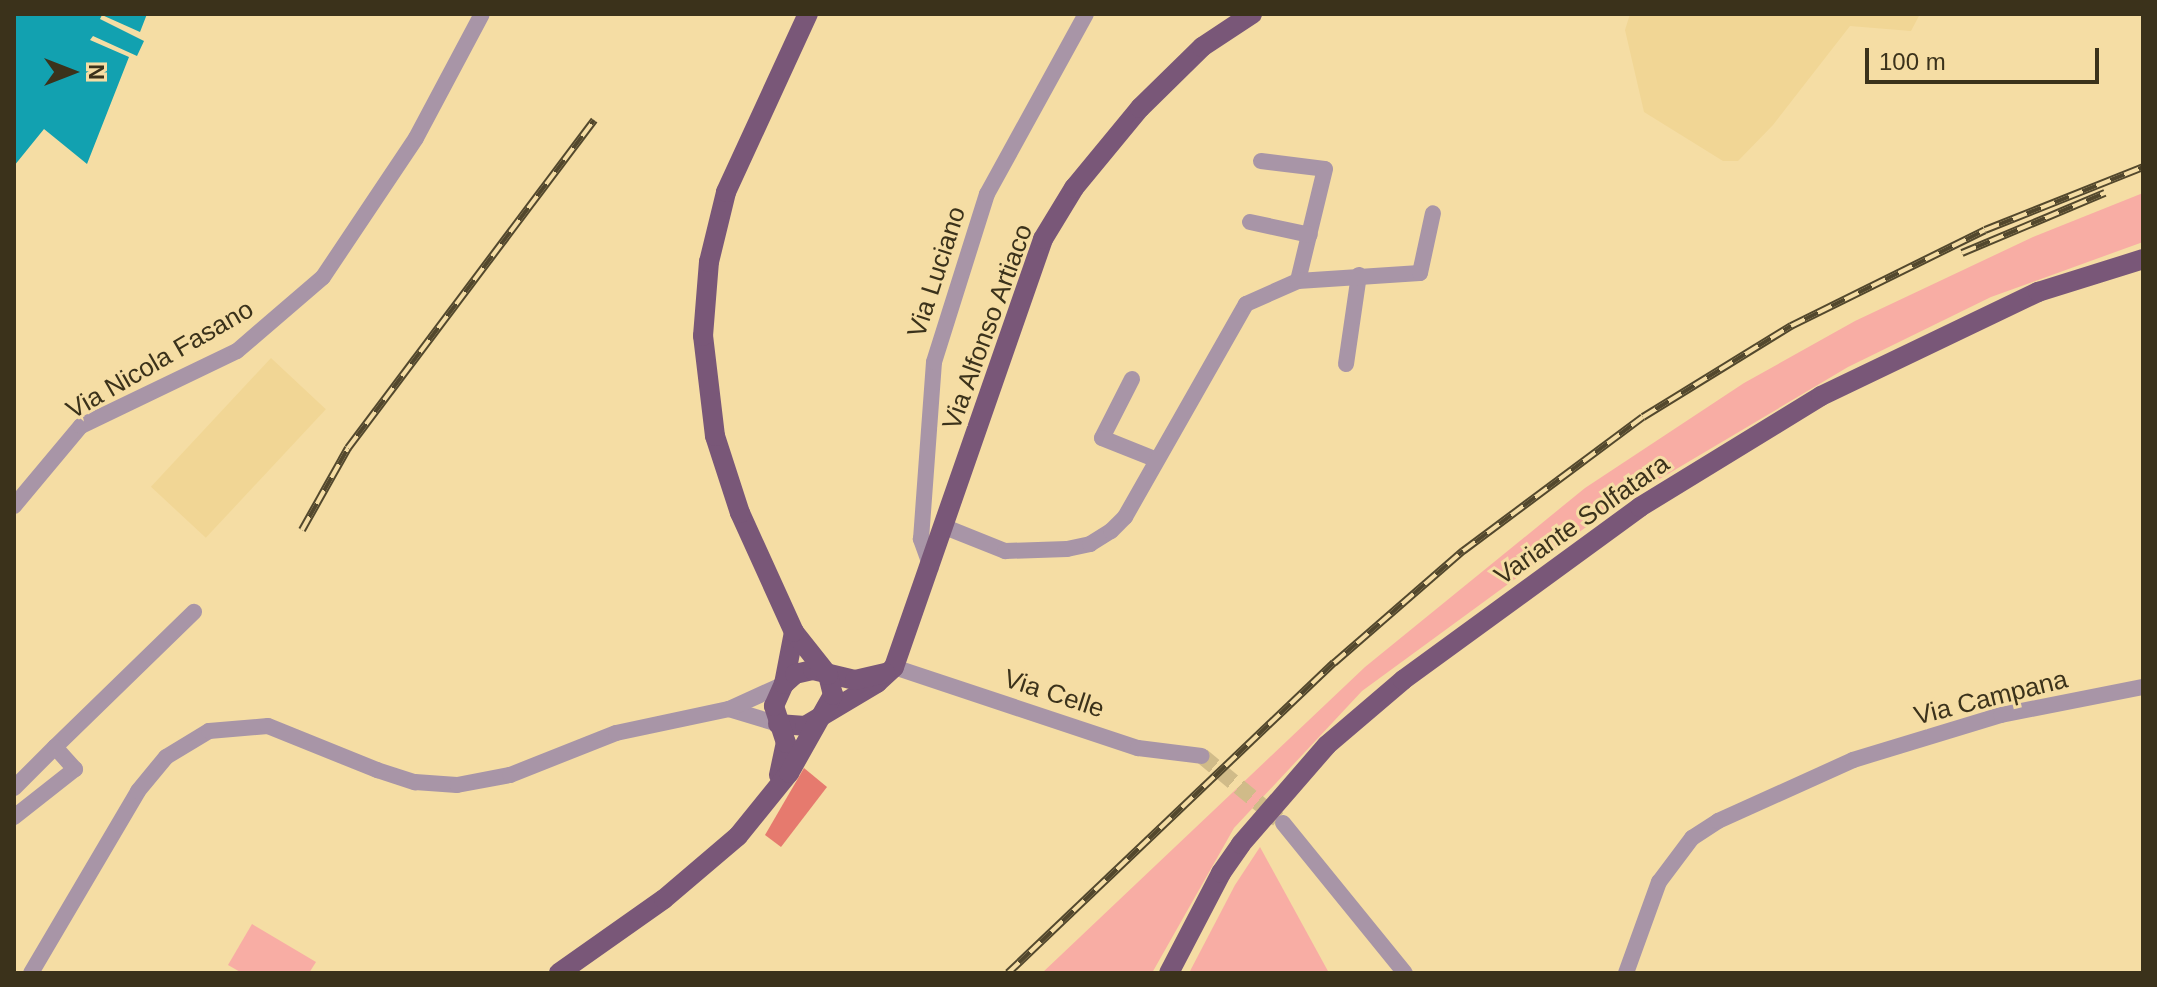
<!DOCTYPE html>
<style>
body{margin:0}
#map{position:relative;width:2157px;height:987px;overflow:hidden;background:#f5dda4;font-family:Arial,sans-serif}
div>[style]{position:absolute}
.built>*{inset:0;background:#f1d695;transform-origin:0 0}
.green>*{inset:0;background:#f8ada4}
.forest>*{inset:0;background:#e67a6e}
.water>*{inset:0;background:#12a1b0}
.minor-tunnel>*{height:16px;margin-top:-8px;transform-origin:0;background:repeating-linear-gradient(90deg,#d0bb89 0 16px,transparent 0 24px)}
.minor>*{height:16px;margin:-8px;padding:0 8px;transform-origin:8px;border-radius:8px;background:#a895a7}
.major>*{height:20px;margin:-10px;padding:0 10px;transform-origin:10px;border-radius:10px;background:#795778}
.rail>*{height:8px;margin-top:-4px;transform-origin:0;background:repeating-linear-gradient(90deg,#f5dda4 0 15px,#53482d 0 30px);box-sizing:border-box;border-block:2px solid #53482d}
span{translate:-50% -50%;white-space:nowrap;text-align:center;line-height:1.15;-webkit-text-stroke:6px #f5dda4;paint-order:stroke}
.street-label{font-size:26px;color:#3b321b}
.frame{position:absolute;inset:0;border:16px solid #3b321b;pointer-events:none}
.north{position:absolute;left:32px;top:32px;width:80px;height:80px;-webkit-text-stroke:6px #f5dda4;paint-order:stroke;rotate:90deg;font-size:22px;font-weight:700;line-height:32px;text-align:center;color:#3b321b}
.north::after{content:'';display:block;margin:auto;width:28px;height:36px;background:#3b321b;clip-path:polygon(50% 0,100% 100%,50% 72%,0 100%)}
.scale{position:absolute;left:1865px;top:48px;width:234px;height:36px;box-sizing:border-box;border:4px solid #3b321b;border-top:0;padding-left:10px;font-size:24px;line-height:28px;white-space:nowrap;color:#3b321b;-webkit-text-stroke:6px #f5dda4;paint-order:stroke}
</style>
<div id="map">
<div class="built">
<i style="clip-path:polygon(1630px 14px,1920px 14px,1911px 31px,1850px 26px,1773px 125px,1738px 161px,1723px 161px,1644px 112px,1625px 30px)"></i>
<i style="left:271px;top:358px;width:75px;height:176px;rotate:43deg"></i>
</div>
<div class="green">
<i style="clip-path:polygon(2143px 193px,2143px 242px,1991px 297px,1848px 367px,1619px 503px,1362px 691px,1234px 828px,1152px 973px,1042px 973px,1365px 667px,1585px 488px,1744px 383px,1855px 321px,2033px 237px)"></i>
<i style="clip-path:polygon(1260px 847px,1329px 973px,1189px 973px,1235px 885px)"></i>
<i style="clip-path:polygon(252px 924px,316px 962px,309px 973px,242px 973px,228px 965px)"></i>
</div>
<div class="forest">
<i style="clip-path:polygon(804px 768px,827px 787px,781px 847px,765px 835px)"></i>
</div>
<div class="water">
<i style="clip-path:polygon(14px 14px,147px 14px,140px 32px,102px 15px,100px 19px,144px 41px,137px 56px,93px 36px,90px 40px,129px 57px,87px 164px,44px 129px,14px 166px)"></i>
</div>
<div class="minor-tunnel">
<i style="left:1202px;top:756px;width:99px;rotate:39.7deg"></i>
</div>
<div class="minor">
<i style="left:1261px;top:161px;width:64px;rotate:7.1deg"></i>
<i style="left:1325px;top:169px;width:115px;rotate:103.6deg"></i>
<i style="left:1250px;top:222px;width:61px;rotate:12.2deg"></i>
<i style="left:1346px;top:364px;width:90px;rotate:-81.7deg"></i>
<i style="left:1132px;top:379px;width:66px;rotate:117deg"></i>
<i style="left:1102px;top:438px;width:59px;rotate:21.8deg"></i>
<i style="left:14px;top:506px;width:104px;rotate:-50.1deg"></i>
<i style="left:81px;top:426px;width:173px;rotate:-25.7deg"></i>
<i style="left:237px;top:351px;width:113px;rotate:-40.7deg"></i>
<i style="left:323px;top:277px;width:167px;rotate:-56.2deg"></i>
<i style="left:416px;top:138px;width:140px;rotate:-62deg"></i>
<i style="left:945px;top:527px;width:65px;rotate:21.8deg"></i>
<i style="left:1005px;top:551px;width:62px;rotate:-1.8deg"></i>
<i style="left:1067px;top:549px;width:24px;rotate:-12deg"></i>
<i style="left:1090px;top:544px;width:25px;rotate:-32deg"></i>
<i style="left:1111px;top:531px;width:20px;rotate:-45deg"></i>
<i style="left:1125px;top:517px;width:245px;rotate:-60.4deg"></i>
<i style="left:1246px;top:304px;width:57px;rotate:-23.9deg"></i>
<i style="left:1298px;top:281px;width:122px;rotate:-3.8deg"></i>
<i style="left:1420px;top:273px;width:61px;rotate:-77.8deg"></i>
<i style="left:931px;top:567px;width:30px;rotate:-110deg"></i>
<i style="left:921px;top:539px;width:177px;rotate:-85.8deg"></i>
<i style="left:934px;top:362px;width:176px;rotate:-72.5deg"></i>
<i style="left:987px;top:194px;width:205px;rotate:-61.2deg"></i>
<i style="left:894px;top:667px;width:257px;rotate:18.4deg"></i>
<i style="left:1138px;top:748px;width:64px;rotate:7.1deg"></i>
<i style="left:729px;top:709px;width:51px;rotate:17deg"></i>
<i style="left:55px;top:747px;width:194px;rotate:-44.2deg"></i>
<i style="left:14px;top:788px;width:58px;rotate:-45deg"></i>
<i style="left:55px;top:747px;width:30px;rotate:48deg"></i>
<i style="left:75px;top:769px;width:78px;rotate:141.8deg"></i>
<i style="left:1283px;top:823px;width:193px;rotate:50.9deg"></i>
<i style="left:31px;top:973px;width:211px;rotate:-59.5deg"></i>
<i style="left:138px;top:791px;width:44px;rotate:-50.5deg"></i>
<i style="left:166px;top:757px;width:50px;rotate:-31.2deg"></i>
<i style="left:209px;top:731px;width:59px;rotate:-4.8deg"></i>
<i style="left:268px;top:726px;width:118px;rotate:22deg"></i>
<i style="left:377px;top:770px;width:40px;rotate:18deg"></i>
<i style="left:415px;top:782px;width:42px;rotate:4.1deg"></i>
<i style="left:457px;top:785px;width:54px;rotate:-10.7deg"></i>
<i style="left:510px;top:775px;width:114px;rotate:-21.6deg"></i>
<i style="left:616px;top:733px;width:116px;rotate:-12deg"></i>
<i style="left:729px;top:709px;width:60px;rotate:-24.4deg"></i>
<i style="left:1626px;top:973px;width:97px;rotate:-70.1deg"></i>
<i style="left:1659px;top:882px;width:55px;rotate:-53.1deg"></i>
<i style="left:1692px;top:838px;width:31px;rotate:-33deg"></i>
<i style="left:1718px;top:821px;width:148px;rotate:-24.3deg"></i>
<i style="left:1853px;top:760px;width:155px;rotate:-16.9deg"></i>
<i style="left:2001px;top:715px;width:145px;rotate:-11.2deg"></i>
</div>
<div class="major">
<i style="left:784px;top:684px;width:53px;rotate:-79.1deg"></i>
<i style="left:778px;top:724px;width:27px;rotate:4deg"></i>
<i style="left:805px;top:726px;width:84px;rotate:-30.8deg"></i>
<i style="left:877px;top:683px;width:23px;rotate:-43deg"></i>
<i style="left:894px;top:667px;width:453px;rotate:-70.8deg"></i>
<i style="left:1043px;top:239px;width:60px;rotate:-58.7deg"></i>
<i style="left:1074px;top:188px;width:104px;rotate:-50.5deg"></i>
<i style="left:1140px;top:108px;width:87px;rotate:-44.5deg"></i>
<i style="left:1202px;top:47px;width:60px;rotate:-33.4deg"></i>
<i style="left:779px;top:775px;width:33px;rotate:-78deg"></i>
<i style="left:786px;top:743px;width:39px;rotate:-108deg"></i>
<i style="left:774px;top:706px;width:24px;rotate:-66deg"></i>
<i style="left:784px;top:684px;width:15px;rotate:-42deg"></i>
<i style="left:795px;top:674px;width:18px;rotate:-13deg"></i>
<i style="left:813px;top:670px;width:43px;rotate:13.4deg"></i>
<i style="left:855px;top:680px;width:31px;rotate:-13deg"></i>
<i style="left:559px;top:973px;width:128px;rotate:-35.2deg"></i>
<i style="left:664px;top:899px;width:97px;rotate:-40.4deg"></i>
<i style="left:738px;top:836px;width:81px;rotate:-51deg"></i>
<i style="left:789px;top:773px;width:90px;rotate:-60.6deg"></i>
<i style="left:833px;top:695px;width:21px;rotate:-104deg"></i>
<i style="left:828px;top:675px;width:55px;rotate:-128.3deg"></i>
<i style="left:794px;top:632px;width:131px;rotate:-114.4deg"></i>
<i style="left:740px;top:513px;width:81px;rotate:-108deg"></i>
<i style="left:715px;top:436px;width:101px;rotate:-96.8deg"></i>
<i style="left:703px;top:336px;width:74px;rotate:-85.4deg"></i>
<i style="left:709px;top:262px;width:72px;rotate:-76.3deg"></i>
<i style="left:726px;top:192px;width:196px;rotate:-65.3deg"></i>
<i style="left:1169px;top:973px;width:113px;rotate:-62.5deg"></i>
<i style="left:1221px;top:873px;width:35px;rotate:-55deg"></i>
<i style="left:1241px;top:844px;width:131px;rotate:-49deg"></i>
<i style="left:1327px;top:745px;width:100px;rotate:-40.5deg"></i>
<i style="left:1403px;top:680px;width:293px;rotate:-36.1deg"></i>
<i style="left:1640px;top:507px;width:212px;rotate:-31.5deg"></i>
<i style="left:1821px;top:396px;width:241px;rotate:-25.6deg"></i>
<i style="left:2038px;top:292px;width:110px;rotate:-17.4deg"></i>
</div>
<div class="rail">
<i style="left:1962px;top:253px;width:155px;rotate:-22.8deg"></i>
<i style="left:302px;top:530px;width:94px;rotate:-60.7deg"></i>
<i style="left:348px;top:448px;width:410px;rotate:-53.1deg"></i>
<i style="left:1008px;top:973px;width:450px;rotate:-43.6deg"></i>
<i style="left:1334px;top:663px;width:171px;rotate:-41deg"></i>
<i style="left:1463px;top:551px;width:224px;rotate:-36.7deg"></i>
<i style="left:1643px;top:417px;width:174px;rotate:-31.6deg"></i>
<i style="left:1791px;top:326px;width:216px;rotate:-26.3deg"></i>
<i style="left:1985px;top:230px;width:170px;rotate:-21.7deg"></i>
</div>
<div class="street-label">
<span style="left:937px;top:272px;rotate:-72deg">Via Luciano</span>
<span style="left:988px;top:327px;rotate:-70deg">Via Alfonso Artiaco</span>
<span style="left:160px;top:360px;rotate:-30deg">Via Nicola Fasano</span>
<span style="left:1582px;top:520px;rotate:-35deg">Variante Solfatara</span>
<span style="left:1054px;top:694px;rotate:18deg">Via Celle</span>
<span style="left:1991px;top:698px;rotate:-14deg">Via Campana</span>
</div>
<div class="frame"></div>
<div class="north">N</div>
<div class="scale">100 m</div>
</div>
